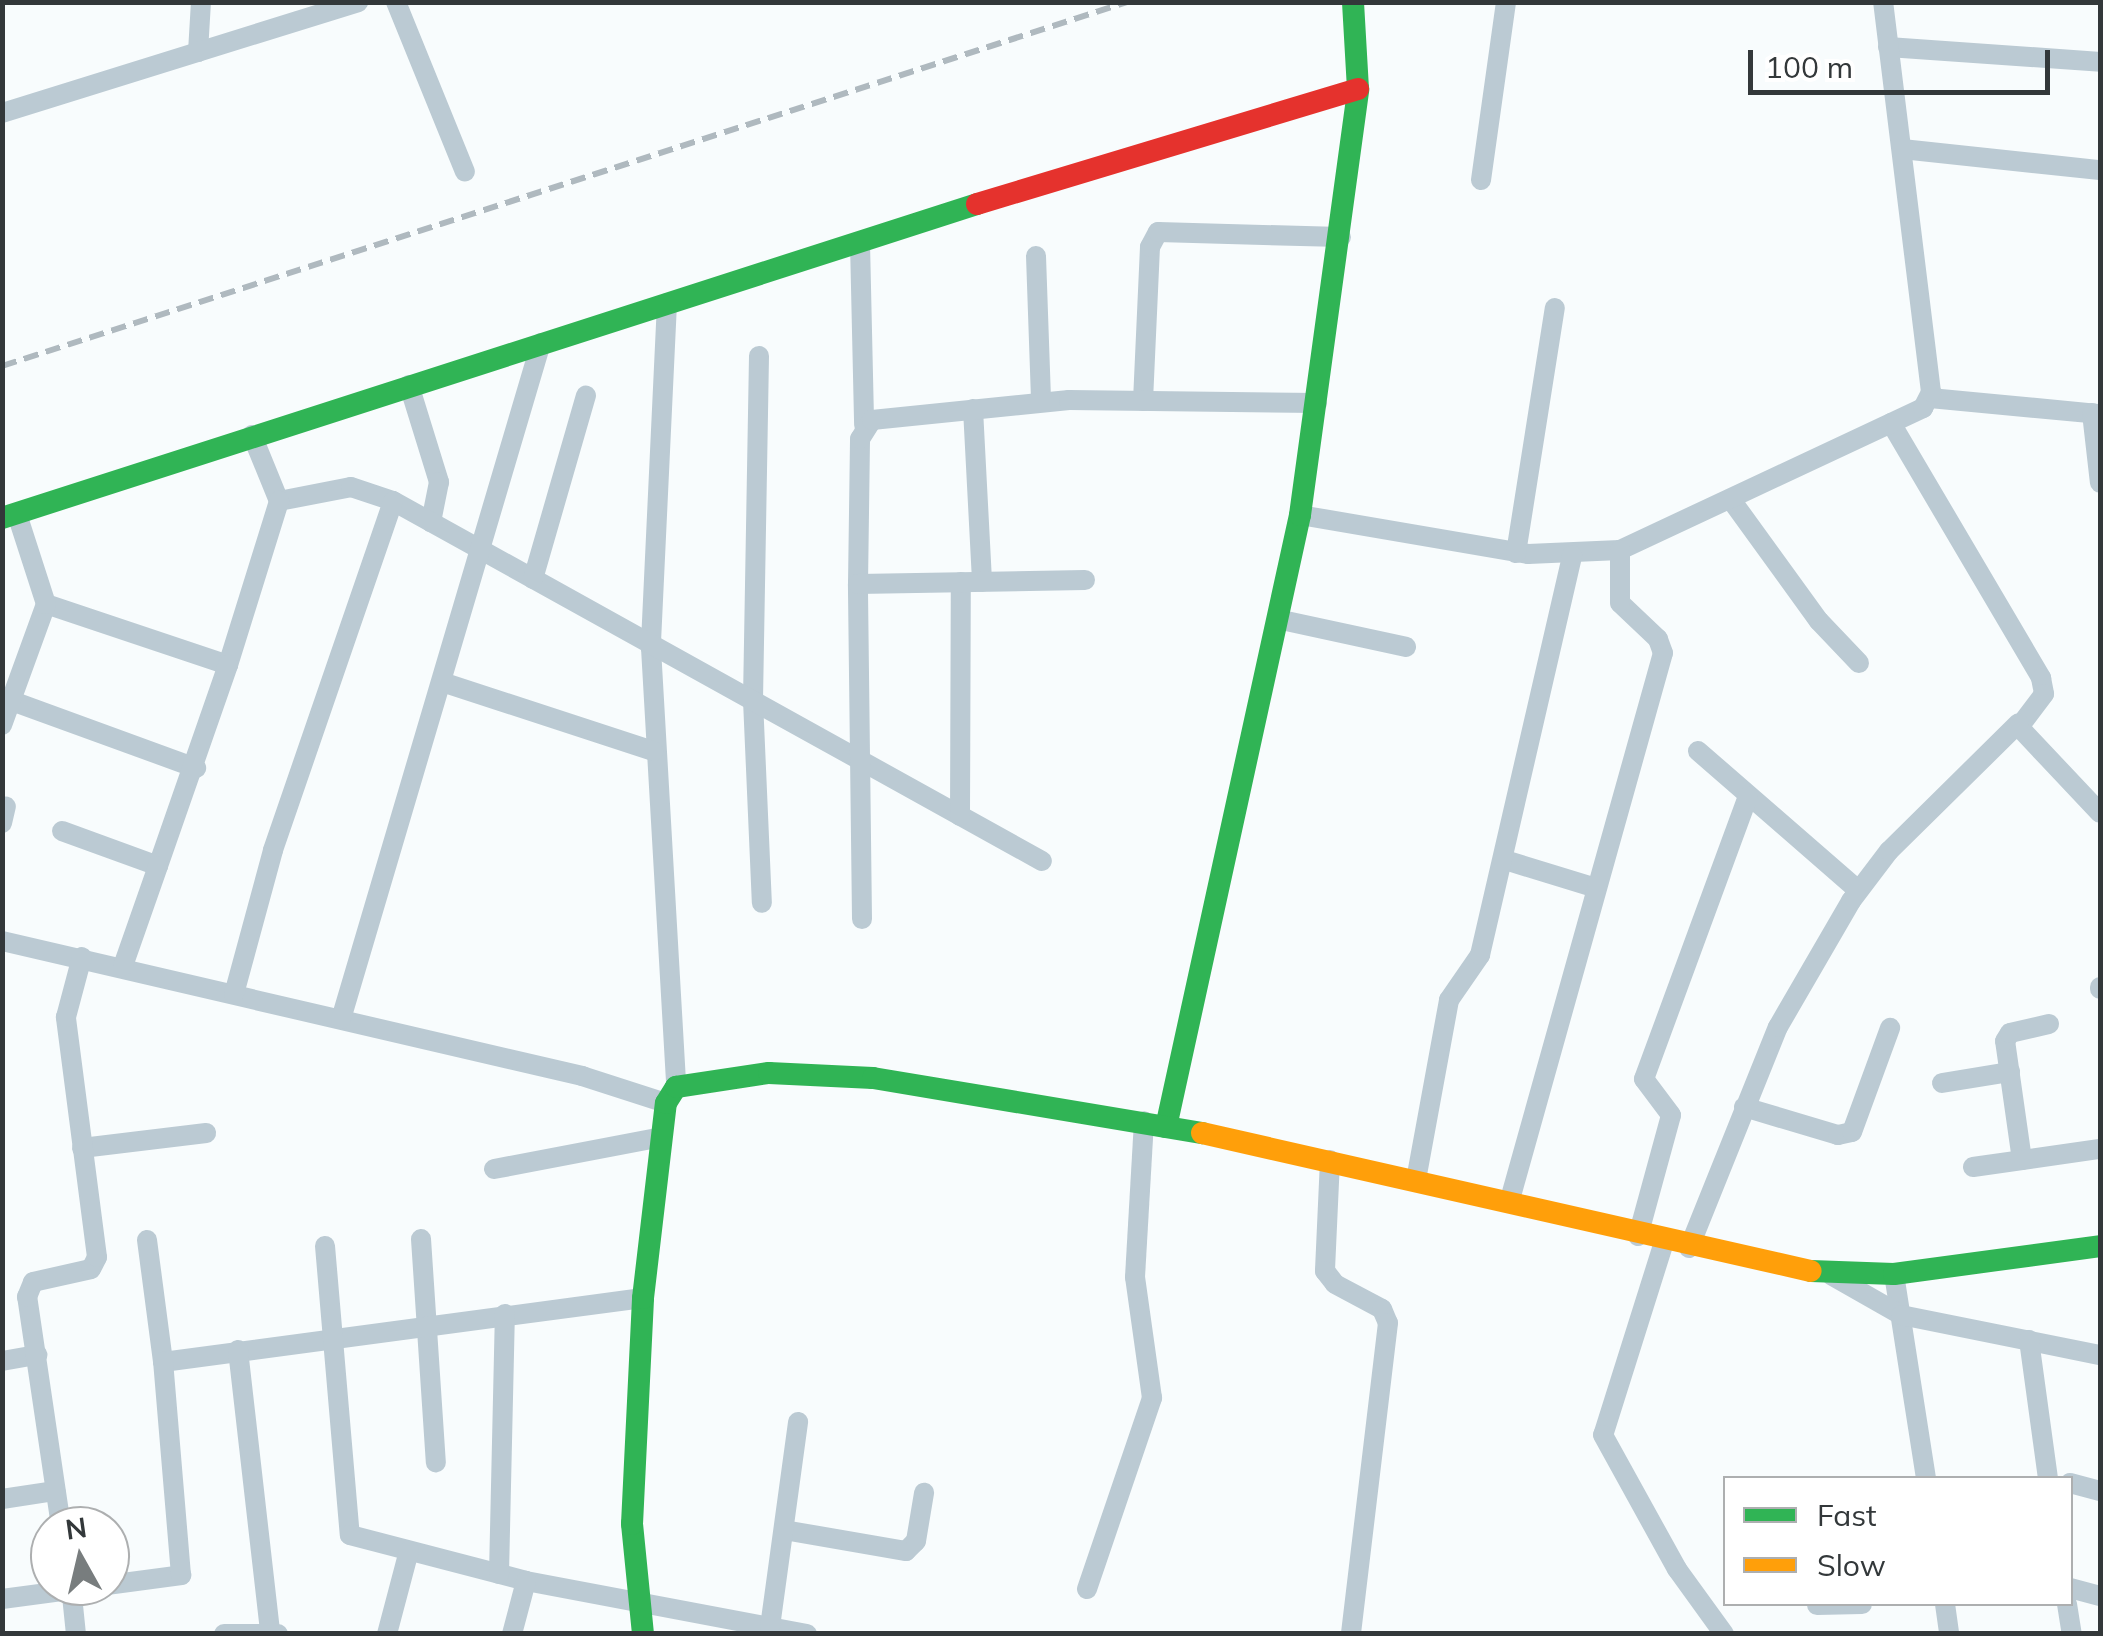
<!DOCTYPE html>
<style>
body{margin:0}
#map{position:relative;width:2103px;height:1636px;overflow:hidden;background:#f8fcfd;font-family:Mulish,sans-serif}
div>[style]{position:absolute}
.street>*{height:20px;margin:-10px;padding:0 10px;transform-origin:10px;border-radius:10px;background:#bbcad3}
.fast>*{height:22px;margin:-11px;padding:0 11px;transform-origin:11px;border-radius:11px;background:#30b455}
.slow>*{height:22px;margin:-11px;padding:0 11px;transform-origin:11px;border-radius:11px;background:#ff9f0a}
.jam>*{height:22px;margin:-11px;padding:0 11px;transform-origin:11px;border-radius:11px;background:#e5322d}
.rail>*{height:6px;margin-top:-3px;transform-origin:0;background:repeating-linear-gradient(90deg,#afb9bf 0 15px,transparent 0 23px)}
span{translate:-50% -50%;white-space:nowrap;text-align:center;line-height:1.15;-webkit-text-stroke:9px #fff;paint-order:stroke}
.frame{position:absolute;inset:0;border:5px solid #33383a;pointer-events:none}
.legend{position:absolute;left:1723px;top:1476px;width:350px;height:130px;box-sizing:border-box;background:#fff;border:2px solid #adafb0;margin:0;padding:12px 18px;list-style:none;font-size:30px;color:#33383a}
.legend li{display:flex;align-items:center;gap:20px;height:50px}
.legend b{width:50px;border:2px solid #adafb0}
.north{position:absolute;left:30px;top:1506px;width:100px;height:100px;box-sizing:border-box;background:#fff;border:2px solid #adafb0;border-radius:50%;rotate:352deg;font-size:28px;font-weight:700;line-height:40px;text-align:center;color:#33383a}
.north::after{content:'';display:block;margin:auto;width:35px;height:45px;background:#787d7e;clip-path:polygon(50% 0,100% 100%,50% 72%,0 100%)}
.scale{position:absolute;left:1748px;top:50px;width:302px;height:45px;box-sizing:border-box;border:5px solid #33383a;border-top:0;padding-left:12px;font-size:30px;line-height:35px;white-space:nowrap;color:#33383a;-webkit-text-stroke:8px #fff;paint-order:stroke}
</style>
<div id="map">
<div class="street">
<i style="left:396px;top:2px;width:183px;rotate:67.9deg"></i>
<i style="left:1888px;top:47px;width:213px;rotate:4deg"></i>
<i style="left:198px;top:52px;width:50px;rotate:-86.6deg"></i>
<i style="left:2px;top:113px;width:373px;rotate:-17.3deg"></i>
<i style="left:1902px;top:149px;width:199px;rotate:6.1deg"></i>
<i style="left:1481px;top:180px;width:180px;rotate:-82deg"></i>
<i style="left:860px;top:243px;width:182px;rotate:88.7deg"></i>
<i style="left:1036px;top:256px;width:146px;rotate:88deg"></i>
<i style="left:667px;top:303px;width:345px;rotate:92.7deg"></i>
<i style="left:651px;top:648px;width:440px;rotate:86.7deg"></i>
<i style="left:759px;top:356px;width:344px;rotate:91deg"></i>
<i style="left:753px;top:700px;width:203px;rotate:87.5deg"></i>
<i style="left:409px;top:385px;width:102px;rotate:72.8deg"></i>
<i style="left:439px;top:482px;width:41px;rotate:101.3deg"></i>
<i style="left:1930px;top:398px;width:171px;rotate:5.4deg"></i>
<i style="left:1143px;top:401px;width:154px;rotate:-87.4deg"></i>
<i style="left:1150px;top:247px;width:17px;rotate:-62deg"></i>
<i style="left:1158px;top:232px;width:183px;rotate:1.6deg"></i>
<i style="left:973px;top:409px;width:173px;rotate:87deg"></i>
<i style="left:2092px;top:413px;width:70px;rotate:83.5deg"></i>
<i style="left:1891px;top:423px;width:296px;rotate:59.5deg"></i>
<i style="left:2041px;top:678px;width:16px;rotate:79deg"></i>
<i style="left:2044px;top:694px;width:41px;rotate:127.1deg"></i>
<i style="left:2019px;top:727px;width:118px;rotate:46.7deg"></i>
<i style="left:252px;top:435px;width:71px;rotate:67.8deg"></i>
<i style="left:279px;top:501px;width:73px;rotate:-11deg"></i>
<i style="left:351px;top:487px;width:44px;rotate:18.4deg"></i>
<i style="left:393px;top:501px;width:742px;rotate:29.02deg"></i>
<i style="left:1732px;top:501px;width:148px;rotate:54.1deg"></i>
<i style="left:1819px;top:621px;width:58px;rotate:46.4deg"></i>
<i style="left:1300px;top:515px;width:231px;rotate:9.7deg"></i>
<i style="left:1528px;top:554px;width:92px;rotate:-2.5deg"></i>
<i style="left:1620px;top:550px;width:335px;rotate:-25.1deg"></i>
<i style="left:1923px;top:408px;width:18px;rotate:-63deg"></i>
<i style="left:1931px;top:392px;width:393px;rotate:-97deg"></i>
<i style="left:1516px;top:553px;width:248px;rotate:-81deg"></i>
<i style="left:533px;top:579px;width:191px;rotate:-73.9deg"></i>
<i style="left:858px;top:584px;width:145px;rotate:-89.2deg"></i>
<i style="left:860px;top:439px;width:22px;rotate:-58deg"></i>
<i style="left:872px;top:420px;width:198px;rotate:-5.8deg"></i>
<i style="left:1069px;top:400px;width:248px;rotate:0.7deg"></i>
<i style="left:46px;top:604px;width:192px;rotate:18.5deg"></i>
<i style="left:228px;top:665px;width:172px;rotate:-72.7deg"></i>
<i style="left:1277px;top:619px;width:132px;rotate:12.2deg"></i>
<i style="left:445px;top:683px;width:219px;rotate:18.1deg"></i>
<i style="left:12px;top:701px;width:196px;rotate:20deg"></i>
<i style="left:2px;top:725px;width:129px;rotate:-70deg"></i>
<i style="left:46px;top:604px;width:95px;rotate:-107.9deg"></i>
<i style="left:1698px;top:751px;width:212px;rotate:41deg"></i>
<i style="left:960px;top:816px;width:234px;rotate:-89.8deg"></i>
<i style="left:2px;top:823px;width:17px;rotate:-77deg"></i>
<i style="left:62px;top:831px;width:102px;rotate:20deg"></i>
<i style="left:158px;top:866px;width:213px;rotate:-70.8deg"></i>
<i style="left:1505px;top:860px;width:92px;rotate:17.1deg"></i>
<i style="left:862px;top:919px;width:335px;rotate:-90.7deg"></i>
<i style="left:858px;top:584px;width:227px;rotate:-1deg"></i>
<i style="left:2px;top:941px;width:596px;rotate:13.1deg"></i>
<i style="left:582px;top:1076px;width:88px;rotate:17.8deg"></i>
<i style="left:123px;top:966px;width:106px;rotate:-70.7deg"></i>
<i style="left:2100px;top:987px;width:2px;rotate:90deg"></i>
<i style="left:234px;top:994px;width:149px;rotate:-74.8deg"></i>
<i style="left:273px;top:850px;width:369px;rotate:-71deg"></i>
<i style="left:341px;top:1019px;width:705px;rotate:-73.52deg"></i>
<i style="left:1942px;top:1083px;width:69px;rotate:-9.2deg"></i>
<i style="left:1744px;top:1107px;width:98px;rotate:16.6deg"></i>
<i style="left:1838px;top:1135px;width:14px;rotate:-12deg"></i>
<i style="left:1852px;top:1132px;width:111px;rotate:-69.9deg"></i>
<i style="left:82px;top:1148px;width:125px;rotate:-6.9deg"></i>
<i style="left:1330px;top:1160px;width:111px;rotate:92.6deg"></i>
<i style="left:1325px;top:1271px;width:16px;rotate:52deg"></i>
<i style="left:1335px;top:1284px;width:53px;rotate:28deg"></i>
<i style="left:1382px;top:1309px;width:15px;rotate:67deg"></i>
<i style="left:1388px;top:1323px;width:313px;rotate:96.8deg"></i>
<i style="left:2022px;top:1160px;width:120px;rotate:-98.1deg"></i>
<i style="left:2005px;top:1041px;width:9px;rotate:-58deg"></i>
<i style="left:2010px;top:1033px;width:40px;rotate:-13deg"></i>
<i style="left:1973px;top:1167px;width:128px;rotate:-8.1deg"></i>
<i style="left:494px;top:1169px;width:171px;rotate:-10.8deg"></i>
<i style="left:1416px;top:1180px;width:183px;rotate:-79.6deg"></i>
<i style="left:1449px;top:1000px;width:55px;rotate:-55.4deg"></i>
<i style="left:1480px;top:955px;width:410px;rotate:-77deg"></i>
<i style="left:1509px;top:1203px;width:571px;rotate:-74.36deg"></i>
<i style="left:1663px;top:653px;width:15px;rotate:-110deg"></i>
<i style="left:1658px;top:639px;width:52px;rotate:-136.5deg"></i>
<i style="left:1620px;top:603px;width:53px;rotate:-90deg"></i>
<i style="left:1638px;top:1236px;width:125px;rotate:-74.7deg"></i>
<i style="left:1671px;top:1115px;width:45px;rotate:-126.9deg"></i>
<i style="left:1644px;top:1079px;width:301px;rotate:-69.8deg"></i>
<i style="left:421px;top:1239px;width:224px;rotate:86.2deg"></i>
<i style="left:147px;top:1240px;width:123px;rotate:82.5deg"></i>
<i style="left:163px;top:1362px;width:484px;rotate:-7.6deg"></i>
<i style="left:1664px;top:1242px;width:202px;rotate:107.5deg"></i>
<i style="left:1603px;top:1435px;width:153px;rotate:61.1deg"></i>
<i style="left:1677px;top:1569px;width:80px;rotate:54.1deg"></i>
<i style="left:325px;top:1246px;width:290px;rotate:85.1deg"></i>
<i style="left:350px;top:1535px;width:182px;rotate:14.6deg"></i>
<i style="left:526px;top:1581px;width:286px;rotate:10.7deg"></i>
<i style="left:1689px;top:1248px;width:238px;rotate:-68.1deg"></i>
<i style="left:1778px;top:1027px;width:146px;rotate:-59.9deg"></i>
<i style="left:1851px;top:901px;width:63px;rotate:-52.8deg"></i>
<i style="left:1889px;top:851px;width:182px;rotate:-44.6deg"></i>
<i style="left:1894px;top:1274px;width:206px;rotate:81.1deg"></i>
<i style="left:1831px;top:1275px;width:81px;rotate:29.7deg"></i>
<i style="left:1901px;top:1315px;width:203px;rotate:11.4deg"></i>
<i style="left:2029px;top:1340px;width:139px;rotate:82.2deg"></i>
<i style="left:238px;top:1350px;width:283px;rotate:83.5deg"></i>
<i style="left:2px;top:1361px;width:36px;rotate:-10deg"></i>
<i style="left:2070px;top:1483px;width:31px;rotate:15deg"></i>
<i style="left:2px;top:1499px;width:54px;rotate:-8.6deg"></i>
<i style="left:61px;top:1526px;width:232px;rotate:-98.4deg"></i>
<i style="left:27px;top:1297px;width:16px;rotate:-68deg"></i>
<i style="left:33px;top:1282px;width:59px;rotate:-12.6deg"></i>
<i style="left:91px;top:1269px;width:13px;rotate:-63deg"></i>
<i style="left:97px;top:1257px;width:242px;rotate:-97.4deg"></i>
<i style="left:66px;top:1017px;width:62px;rotate:-75.1deg"></i>
<i style="left:784px;top:1530px;width:124px;rotate:9.8deg"></i>
<i style="left:906px;top:1551px;width:14px;rotate:-45deg"></i>
<i style="left:916px;top:1541px;width:49px;rotate:-80.5deg"></i>
<i style="left:499px;top:1574px;width:260px;rotate:-88.7deg"></i>
<i style="left:71px;top:1586px;width:48px;rotate:84.1deg"></i>
<i style="left:2070px;top:1588px;width:31px;rotate:15deg"></i>
<i style="left:1087px;top:1589px;width:202px;rotate:-71.2deg"></i>
<i style="left:1152px;top:1398px;width:122px;rotate:-98deg"></i>
<i style="left:1135px;top:1277px;width:156px;rotate:-86.7deg"></i>
<i style="left:2px;top:1599px;width:181px;rotate:-7.6deg"></i>
<i style="left:181px;top:1575px;width:214px;rotate:-94.8deg"></i>
<i style="left:1945px;top:1604px;width:30px;rotate:82deg"></i>
<i style="left:2067px;top:1604px;width:30px;rotate:81deg"></i>
<i style="left:1817px;top:1605px;width:45px;rotate:-1.3deg"></i>
<i style="left:770px;top:1627px;width:207px;rotate:-82.2deg"></i>
<i style="left:224px;top:1634px;width:54px"></i>
<i style="left:387px;top:1634px;width:86px;rotate:-75.2deg"></i>
<i style="left:512px;top:1634px;width:55px;rotate:-75.2deg"></i>
</div>
<div class="fast">
<i style="left:2px;top:518px;width:1024px;rotate:-17.85deg"></i>
<i style="left:1166px;top:1127px;width:626px;rotate:-77.65deg"></i>
<i style="left:1300px;top:515px;width:430px;rotate:-82.2deg"></i>
<i style="left:1358px;top:89px;width:87px;rotate:-93.3deg"></i>
<i style="left:1811px;top:1271px;width:83px;rotate:2.1deg"></i>
<i style="left:1894px;top:1274px;width:208px;rotate:-7.7deg"></i>
<i style="left:643px;top:1634px;width:111px;rotate:-95.7deg"></i>
<i style="left:632px;top:1524px;width:226px;rotate:-87.2deg"></i>
<i style="left:643px;top:1298px;width:196px;rotate:-83.3deg"></i>
<i style="left:666px;top:1103px;width:19px;rotate:-58deg"></i>
<i style="left:676px;top:1087px;width:94px;rotate:-8.6deg"></i>
<i style="left:769px;top:1073px;width:104px;rotate:2.8deg"></i>
<i style="left:873px;top:1078px;width:334px;rotate:9.5deg"></i>
</div>
<div class="slow">
<i style="left:1202px;top:1133px;width:624px;rotate:12.77deg"></i>
</div>
<div class="jam">
<i style="left:977px;top:204px;width:398px;rotate:-16.8deg"></i>
</div>
<div class="rail">
<i style="left:2px;top:366px;width:1182px;rotate:-17.93deg"></i>
</div>
<div class="frame"></div>
<ul class="legend">
<li><b style="height:12px;background:#30b455"></b>Fast</li>
<li><b style="height:12px;background:#ff9f0a"></b>Slow</li>
</ul>
<div class="north">N</div>
<div class="scale">100 m</div>
</div>
